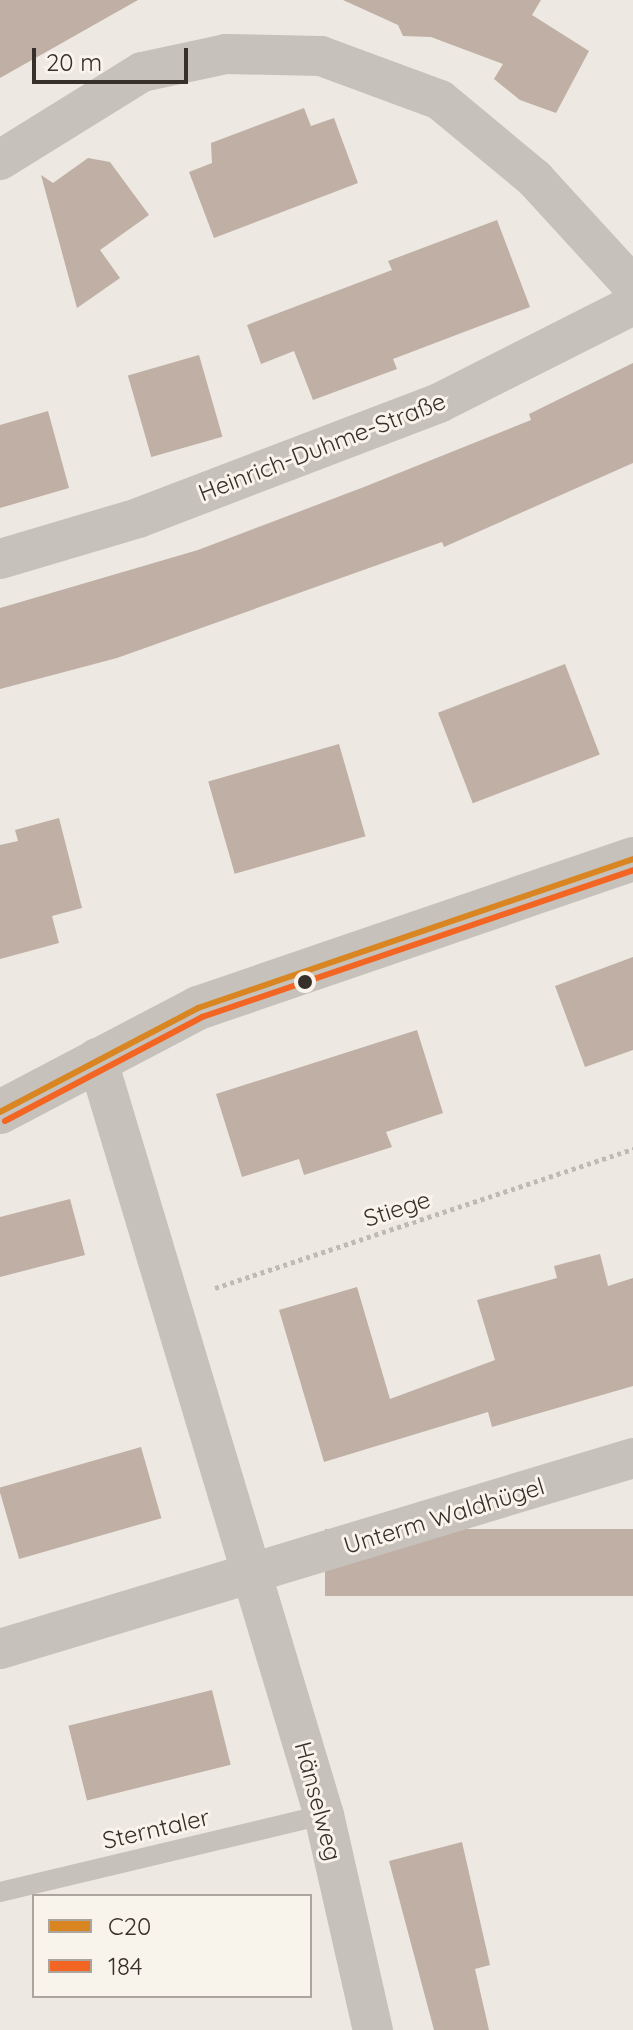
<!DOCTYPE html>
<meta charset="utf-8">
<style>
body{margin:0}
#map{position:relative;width:633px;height:2030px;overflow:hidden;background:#ede9e2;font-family:Quicksand,sans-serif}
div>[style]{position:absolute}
.building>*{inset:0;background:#bfafa5;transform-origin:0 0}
.path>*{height:5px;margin-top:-2.5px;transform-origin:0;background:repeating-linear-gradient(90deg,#bebab4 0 4px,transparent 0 8px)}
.service>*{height:20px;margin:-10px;padding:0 10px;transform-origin:10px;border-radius:10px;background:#c6c1bb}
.minor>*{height:40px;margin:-20px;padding:0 20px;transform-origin:20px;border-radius:20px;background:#c6c1bb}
.tertiary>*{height:44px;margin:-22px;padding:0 22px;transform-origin:22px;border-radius:22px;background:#c6c1bb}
.bus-1>*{height:6px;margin:-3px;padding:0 3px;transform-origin:3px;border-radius:3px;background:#d98521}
.bus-2>*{height:6px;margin:-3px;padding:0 3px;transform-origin:3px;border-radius:3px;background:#f26522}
.dots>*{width:22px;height:22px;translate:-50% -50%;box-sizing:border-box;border:4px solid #f9f4eb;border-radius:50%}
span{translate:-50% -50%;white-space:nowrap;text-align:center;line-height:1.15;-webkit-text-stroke:6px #f9f4eb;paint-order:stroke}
.street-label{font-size:24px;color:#372f2a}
.legend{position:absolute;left:32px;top:1894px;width:280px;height:104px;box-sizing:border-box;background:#f9f4eb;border:2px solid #aba59e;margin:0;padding:10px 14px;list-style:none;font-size:24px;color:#372f2a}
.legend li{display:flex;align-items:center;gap:16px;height:40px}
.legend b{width:40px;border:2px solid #aba59e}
.scale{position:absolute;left:32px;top:48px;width:156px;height:36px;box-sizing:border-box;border:4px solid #372f2a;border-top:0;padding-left:10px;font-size:24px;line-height:28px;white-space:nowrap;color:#372f2a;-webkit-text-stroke:6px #f9f4eb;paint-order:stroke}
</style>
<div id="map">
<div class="building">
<i style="clip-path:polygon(0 0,138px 0,0 78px)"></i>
<i style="clip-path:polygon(343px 0,541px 0,532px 15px,589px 51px,556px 113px,520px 100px,494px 79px,503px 64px,431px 37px,403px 36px,398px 25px)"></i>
<i style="clip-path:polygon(304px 108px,311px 126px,334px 118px,358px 183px,214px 238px,189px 172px,212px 163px,211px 143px)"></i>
<i style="clip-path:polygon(88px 158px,110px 162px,149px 215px,100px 250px,120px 278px,77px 308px,41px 175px,53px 183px)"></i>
<i style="clip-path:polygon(497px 220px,530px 307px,393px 359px,397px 369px,313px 400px,294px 351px,261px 364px,247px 325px,392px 270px,388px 261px)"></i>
<i style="left:199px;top:355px;width:85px;height:74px;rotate:74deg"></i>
<i style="clip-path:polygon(633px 363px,633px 463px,444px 547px,442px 542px,117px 658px,0 689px,0 608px,198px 550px,364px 487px,531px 420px,529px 414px)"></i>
<i style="clip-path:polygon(48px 411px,69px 488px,0 508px,0 425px)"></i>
<i style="left:565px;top:664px;width:97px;height:136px;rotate:69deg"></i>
<i style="left:339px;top:744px;width:96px;height:136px;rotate:74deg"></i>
<i style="clip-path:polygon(59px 818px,82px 908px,52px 916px,59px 943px,0 959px,0 845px,18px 841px,15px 830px)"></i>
<i style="clip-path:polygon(633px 957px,633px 1050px,585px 1067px,555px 986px)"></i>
<i style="clip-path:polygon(417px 1030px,443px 1113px,386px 1132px,392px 1147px,304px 1175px,299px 1159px,242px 1177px,216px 1094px)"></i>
<i style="clip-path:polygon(70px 1199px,85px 1255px,0 1277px,0 1217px)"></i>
<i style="clip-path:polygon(600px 1254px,608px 1286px,633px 1278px,633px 1386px,492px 1427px,488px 1412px,324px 1462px,279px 1310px,357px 1287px,390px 1399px,495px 1360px,477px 1300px,557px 1278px,554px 1266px)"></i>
<i style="left:141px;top:1447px;width:74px;height:148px;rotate:74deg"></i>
<i style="left:633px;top:1529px;width:67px;height:308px;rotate:90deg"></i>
<i style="left:212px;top:1690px;width:77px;height:148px;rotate:76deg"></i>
<i style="clip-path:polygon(462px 1842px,490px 1965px,475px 1969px,489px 2030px,434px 2030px,389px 1861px)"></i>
</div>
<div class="path">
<i style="left:215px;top:1288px;width:441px;rotate:-18.4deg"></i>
</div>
<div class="service">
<i style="left:0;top:1892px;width:333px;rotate:-13.4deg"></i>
</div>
<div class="minor">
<i style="left:0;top:160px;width:167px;rotate:-31.8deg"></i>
<i style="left:142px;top:72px;width:86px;rotate:-12.1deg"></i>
<i style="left:226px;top:54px;width:95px;rotate:1.2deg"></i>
<i style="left:321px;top:56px;width:127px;rotate:20.3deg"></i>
<i style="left:440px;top:100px;width:124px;rotate:39.7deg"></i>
<i style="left:535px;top:179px;width:145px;rotate:47.5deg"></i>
<i style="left:0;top:559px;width:144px;rotate:-16.5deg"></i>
<i style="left:138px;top:518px;width:322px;rotate:-20.9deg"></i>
<i style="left:439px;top:403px;width:217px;rotate:-26.8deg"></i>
<i style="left:97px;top:1058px;width:790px;rotate:73.31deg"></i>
<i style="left:324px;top:1815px;width:221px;rotate:77.2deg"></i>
<i style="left:0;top:1649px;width:661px;rotate:-16.79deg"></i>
</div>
<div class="tertiary">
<i style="left:0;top:1112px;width:224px;rotate:-27.7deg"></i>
<i style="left:198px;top:1008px;width:460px;rotate:-18.9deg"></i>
</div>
<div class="bus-1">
<i style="left:0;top:1112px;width:224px;rotate:-27.7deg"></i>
<i style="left:198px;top:1008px;width:460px;rotate:-18.9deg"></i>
</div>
<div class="bus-2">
<i style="left:5px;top:1121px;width:223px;rotate:-27.8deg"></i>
<i style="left:202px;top:1017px;width:455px;rotate:-18.8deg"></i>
</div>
<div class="dots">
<i style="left:305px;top:982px;background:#372f2a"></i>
</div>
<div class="street-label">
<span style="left:322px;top:447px;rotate:-21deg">Heinrich-Duhme-Straße</span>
<span style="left:397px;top:1209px;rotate:-18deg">Stiege</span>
<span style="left:444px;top:1516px;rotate:-17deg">Unterm Waldhügel</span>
<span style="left:318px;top:1801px;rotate:75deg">Hänselweg</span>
<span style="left:156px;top:1829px;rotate:-13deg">Sterntaler</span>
</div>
<ul class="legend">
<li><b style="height:10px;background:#d98521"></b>C20</li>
<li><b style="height:10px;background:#f26522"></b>184</li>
</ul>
<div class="scale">20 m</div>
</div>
